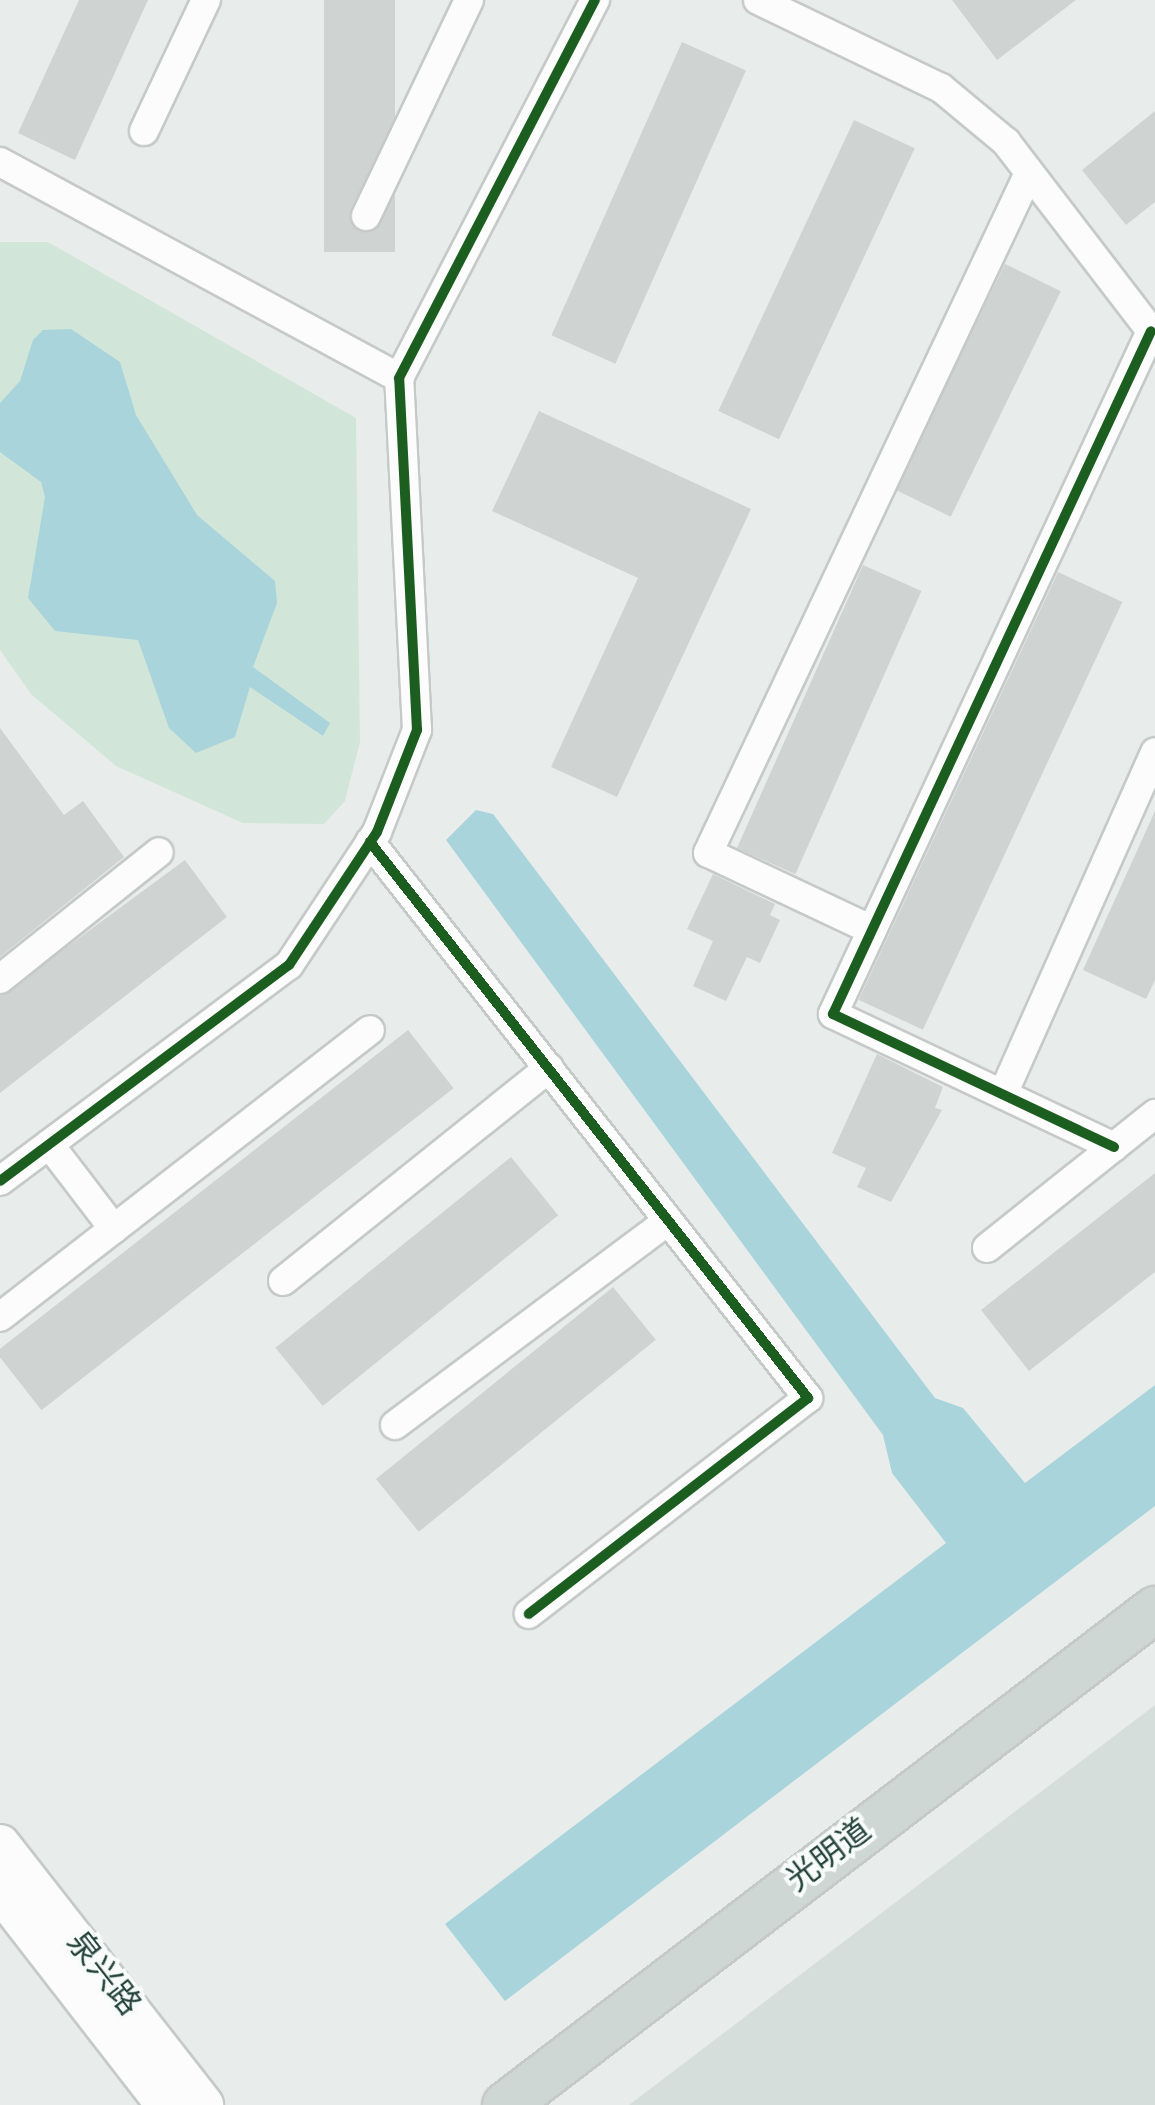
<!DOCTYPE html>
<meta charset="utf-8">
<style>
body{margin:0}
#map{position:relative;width:1155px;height:2105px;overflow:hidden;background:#e8edeb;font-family:Overpass,"Noto Sans SC",sans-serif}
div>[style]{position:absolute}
.built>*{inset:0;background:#d6dedb}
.green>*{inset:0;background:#d1e6d8}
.water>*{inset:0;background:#a9d4db}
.building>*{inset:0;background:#cfd4d2;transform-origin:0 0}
.roads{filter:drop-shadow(2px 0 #c5cac8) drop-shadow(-2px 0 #c5cac8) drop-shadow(0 2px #c5cac8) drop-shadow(0 -2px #c5cac8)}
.street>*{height:28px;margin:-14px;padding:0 14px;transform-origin:14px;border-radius:14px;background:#fcfcfc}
.secondary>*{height:40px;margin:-20px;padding:0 20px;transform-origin:20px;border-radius:20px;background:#fcfcfc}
.primary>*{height:45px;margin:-22.5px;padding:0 22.5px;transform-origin:22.5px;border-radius:22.5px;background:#cfd7d5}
.cycleway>*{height:10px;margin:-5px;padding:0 5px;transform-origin:5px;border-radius:5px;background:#1b5e20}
span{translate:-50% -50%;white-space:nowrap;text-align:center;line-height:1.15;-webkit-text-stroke:8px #f7fbf9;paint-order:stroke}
.street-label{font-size:32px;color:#24423a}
</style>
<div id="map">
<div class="built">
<i style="clip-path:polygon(1155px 1705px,1155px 2105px,629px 2105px)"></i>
</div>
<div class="green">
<i style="clip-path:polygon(0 242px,48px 242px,356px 418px,360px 742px,345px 801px,324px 824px,243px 823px,116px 766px,31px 694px,0 650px)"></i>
</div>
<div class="water">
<i style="clip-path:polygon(71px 329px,120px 362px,136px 415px,197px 515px,275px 581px,277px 603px,253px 667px,330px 723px,323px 736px,250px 687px,235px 737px,196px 753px,169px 728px,138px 640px,55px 631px,28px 598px,45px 497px,41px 482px,0 452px,0 403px,20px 381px,33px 340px,43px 330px)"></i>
<i style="clip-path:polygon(476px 810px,493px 814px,935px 1398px,963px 1408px,1025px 1483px,1155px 1385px,1155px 1506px,505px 2001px,445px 1924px,946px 1543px,892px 1473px,883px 1435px,446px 840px)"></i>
</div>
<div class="building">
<i style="clip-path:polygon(79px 0,148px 0,75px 160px,18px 133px)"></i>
<i style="left:324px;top:0;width:71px;height:252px"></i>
<i style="clip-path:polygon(952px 0,1076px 0,997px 60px)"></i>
<i style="left:682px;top:42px;width:70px;height:321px;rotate:24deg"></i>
<i style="clip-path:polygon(1155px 111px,1155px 202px,1126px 225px,1082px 170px)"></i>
<i style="left:854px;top:120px;width:67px;height:321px;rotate:25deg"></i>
<i style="left:1005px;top:264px;width:62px;height:251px;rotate:26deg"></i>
<i style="clip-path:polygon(539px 411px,751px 509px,617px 797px,551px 767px,638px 578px,492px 511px)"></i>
<i style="left:863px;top:565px;width:64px;height:310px;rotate:24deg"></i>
<i style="left:1058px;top:572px;width:71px;height:472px;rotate:25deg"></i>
<i style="clip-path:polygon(0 728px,64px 815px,83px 801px,124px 857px,0 957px)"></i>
<i style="clip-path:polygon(1155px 811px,1155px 980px,1146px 999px,1083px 970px)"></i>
<i style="clip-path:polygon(185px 860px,227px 917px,0 1093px,0 996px)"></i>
<i style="clip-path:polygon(713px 874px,775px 904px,770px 915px,780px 920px,760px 963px,747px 957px,726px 1001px,693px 986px,713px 941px,687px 929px)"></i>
<i style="left:408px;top:1030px;width:74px;height:523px;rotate:52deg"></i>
<i style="clip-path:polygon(877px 1054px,943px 1087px,935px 1108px,942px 1110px,891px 1202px,857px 1187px,866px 1168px,832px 1153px)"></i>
<i style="left:511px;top:1157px;width:75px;height:303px;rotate:51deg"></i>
<i style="clip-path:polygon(1155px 1173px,1155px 1272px,1029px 1371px,981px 1310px)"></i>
<i style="left:613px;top:1287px;width:68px;height:305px;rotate:51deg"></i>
</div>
<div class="roads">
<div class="street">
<i style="left:758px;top:0;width:203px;rotate:25.7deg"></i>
<i style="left:941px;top:88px;width:85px;rotate:39.7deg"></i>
<i style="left:1006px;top:142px;width:245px;rotate:52.5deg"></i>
<i style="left:144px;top:131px;width:145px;rotate:-64.7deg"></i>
<i style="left:0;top:162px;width:454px;rotate:28.4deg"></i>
<i style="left:366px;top:216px;width:239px;rotate:-64.5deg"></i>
<i style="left:370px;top:842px;width:708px;rotate:51.77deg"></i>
<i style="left:808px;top:1398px;width:353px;rotate:142.3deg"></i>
<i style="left:872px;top:930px;width:181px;rotate:-154.8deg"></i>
<i style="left:708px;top:853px;width:752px;rotate:-64.73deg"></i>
<i style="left:0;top:979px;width:203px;rotate:-38.6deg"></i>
<i style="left:1003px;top:1094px;width:374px;rotate:-66deg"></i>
<i style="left:49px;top:1144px;width:107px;rotate:52.6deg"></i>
<i style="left:1114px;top:1147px;width:311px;rotate:-154.7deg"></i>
<i style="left:833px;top:1014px;width:753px;rotate:-65.03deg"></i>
<i style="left:0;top:1181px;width:361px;rotate:-36.8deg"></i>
<i style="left:289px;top:965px;width:159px;rotate:-56.5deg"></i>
<i style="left:377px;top:832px;width:110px;rotate:-68.6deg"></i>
<i style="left:417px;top:730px;width:352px;rotate:-92.9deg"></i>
<i style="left:399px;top:378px;width:426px;rotate:-62.6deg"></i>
<i style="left:987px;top:1248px;width:215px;rotate:-38.6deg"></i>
<i style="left:283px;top:1281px;width:341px;rotate:-38.7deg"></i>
<i style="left:0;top:1317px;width:468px;rotate:-37.8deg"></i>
<i style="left:395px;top:1425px;width:341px;rotate:-36.8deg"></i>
</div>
<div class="secondary">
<i style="left:0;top:1845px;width:330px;rotate:52deg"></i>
<i style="left:0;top:1890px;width:272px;rotate:52.2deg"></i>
</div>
<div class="primary">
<i style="left:505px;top:2105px;width:818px;rotate:-37.35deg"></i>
</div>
</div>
<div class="cycleway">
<i style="left:370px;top:842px;width:708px;rotate:51.77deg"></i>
<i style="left:808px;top:1398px;width:353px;rotate:142.3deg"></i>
<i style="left:1114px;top:1147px;width:311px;rotate:-154.7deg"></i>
<i style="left:833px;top:1014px;width:753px;rotate:-65.03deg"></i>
<i style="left:0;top:1181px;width:361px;rotate:-36.8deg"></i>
<i style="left:289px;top:965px;width:159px;rotate:-56.5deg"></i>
<i style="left:377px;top:832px;width:110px;rotate:-68.6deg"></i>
<i style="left:417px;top:730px;width:352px;rotate:-92.9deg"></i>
<i style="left:399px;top:378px;width:426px;rotate:-62.6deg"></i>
</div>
<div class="street-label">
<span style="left:830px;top:1857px;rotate:-37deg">光明道</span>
<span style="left:102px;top:1975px;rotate:52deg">泉兴路</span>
</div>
</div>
